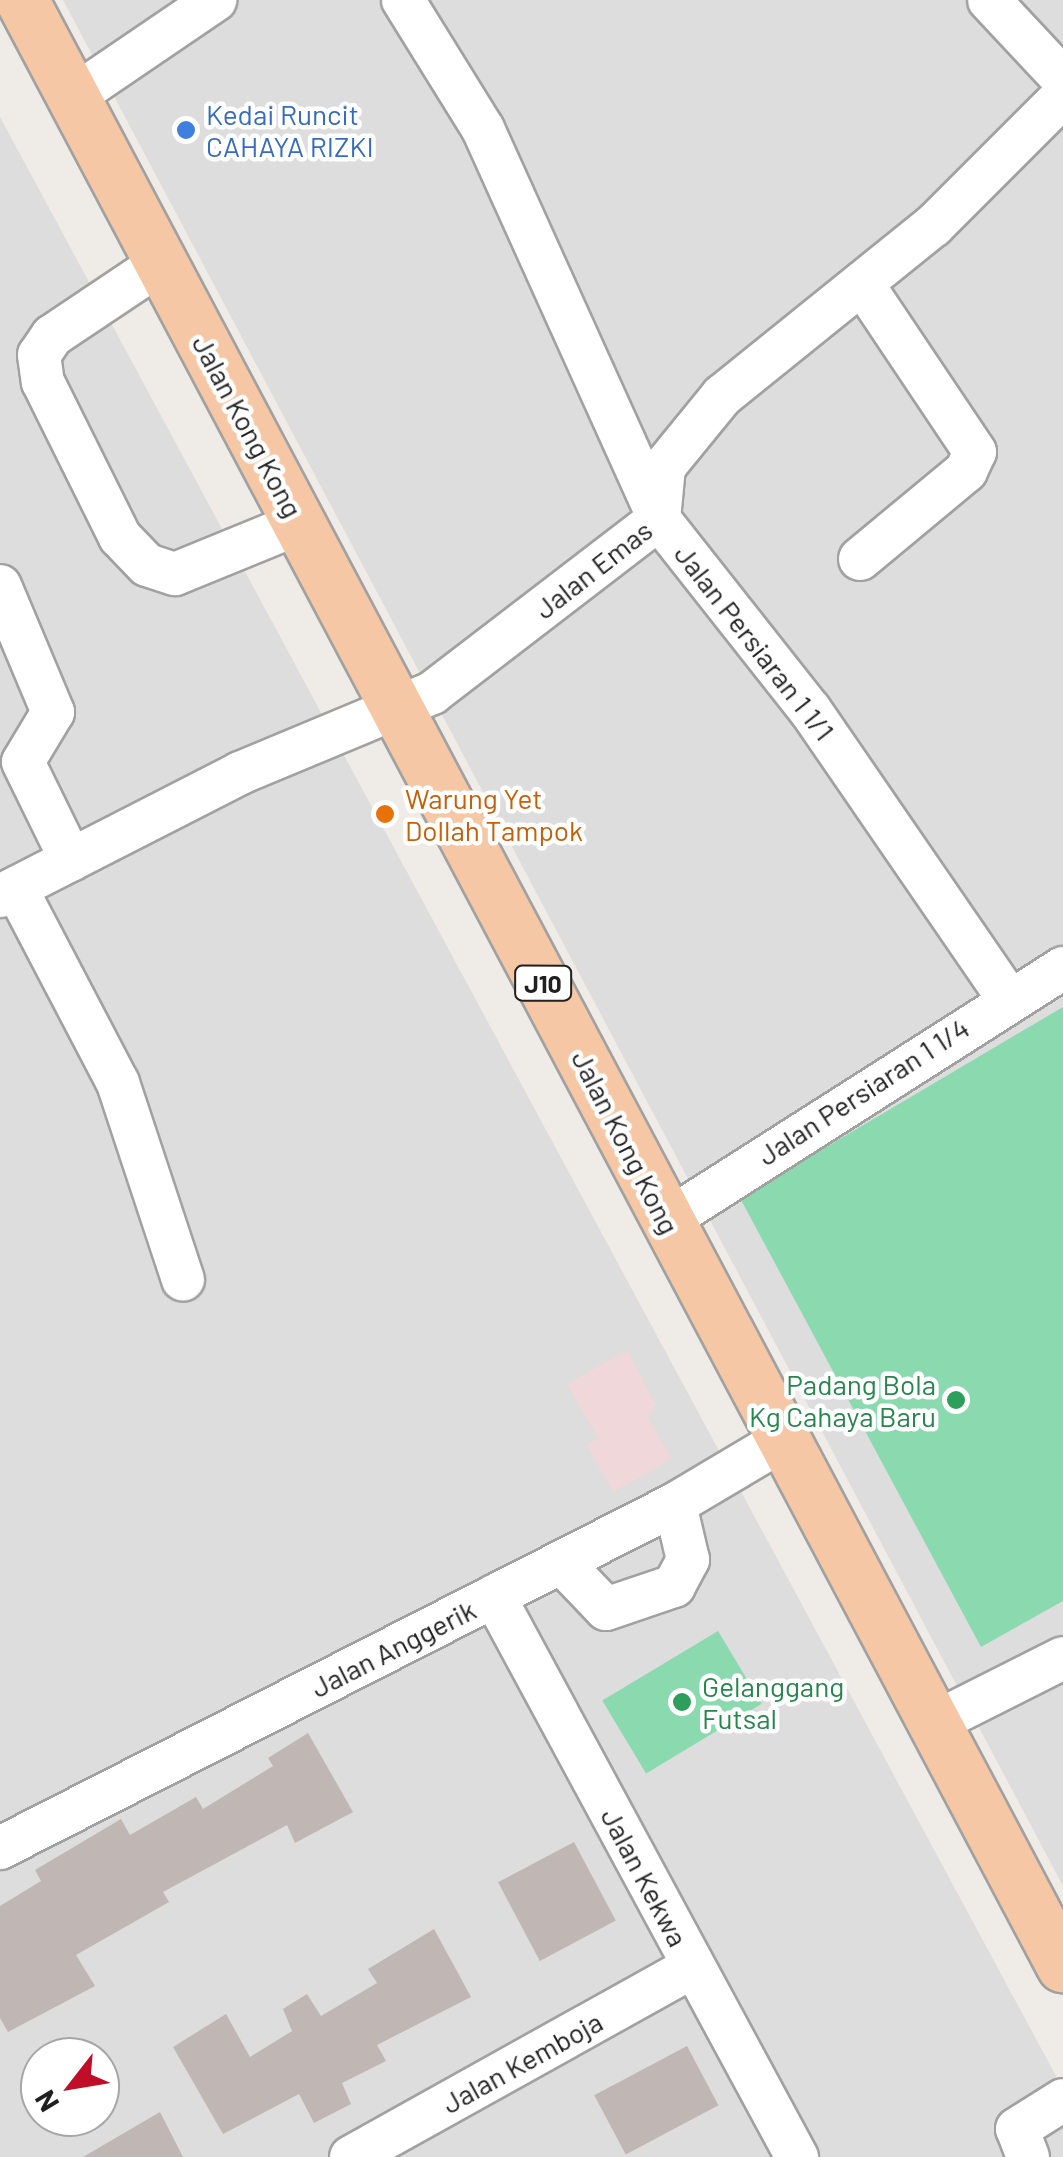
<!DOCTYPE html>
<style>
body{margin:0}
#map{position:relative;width:1063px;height:2157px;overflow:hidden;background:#efebe7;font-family:Barlow,sans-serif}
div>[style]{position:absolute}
.residential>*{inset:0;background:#ddd}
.commercial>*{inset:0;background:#efd7da}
.pitch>*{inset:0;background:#8ad9af;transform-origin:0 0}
.building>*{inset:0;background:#c0b6b3;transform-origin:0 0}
.roads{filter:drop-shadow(2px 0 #a1a1a1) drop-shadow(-2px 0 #a1a1a1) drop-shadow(0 2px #a1a1a1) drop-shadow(0 -2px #a1a1a1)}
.minor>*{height:42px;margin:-21px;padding:0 21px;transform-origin:21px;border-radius:21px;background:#fff}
.major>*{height:52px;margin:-26px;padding:0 26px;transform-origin:26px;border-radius:26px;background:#f6c7a5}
.dots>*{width:28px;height:28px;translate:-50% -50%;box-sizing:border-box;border:5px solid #fff;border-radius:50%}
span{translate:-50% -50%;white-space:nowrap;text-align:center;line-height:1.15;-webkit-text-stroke:9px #fff;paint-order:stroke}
.shield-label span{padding:2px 8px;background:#fff;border:2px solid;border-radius:8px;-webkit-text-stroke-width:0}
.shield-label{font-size:25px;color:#202020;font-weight:700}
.shop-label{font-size:28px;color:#366cbe}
.left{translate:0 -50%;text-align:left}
.street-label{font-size:28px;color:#202020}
.food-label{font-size:28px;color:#c56008}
.leisure-label{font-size:28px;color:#27864d}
.right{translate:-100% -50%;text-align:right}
.north{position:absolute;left:20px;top:2037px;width:100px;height:100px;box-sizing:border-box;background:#fff;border:2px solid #a6a6a6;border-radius:50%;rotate:239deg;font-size:28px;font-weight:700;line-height:40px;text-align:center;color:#202020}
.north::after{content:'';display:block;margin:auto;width:35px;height:45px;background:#c10e28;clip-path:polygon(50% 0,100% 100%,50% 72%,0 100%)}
</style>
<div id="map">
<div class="residential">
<i style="clip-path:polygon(63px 0,1063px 0,1063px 1886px)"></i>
<i style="clip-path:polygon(evenodd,0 117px,1063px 2089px,1063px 2157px,0 2157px,0 117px,40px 2057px,100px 2057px,100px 2117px,40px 2117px,40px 2057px)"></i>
</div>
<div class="commercial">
<i style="clip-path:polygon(627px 1350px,656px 1405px,648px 1417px,672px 1459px,613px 1492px,587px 1445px,598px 1438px,567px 1384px)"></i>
</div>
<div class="pitch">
<i style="clip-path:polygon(1063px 1007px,1063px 1601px,981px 1647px,740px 1198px)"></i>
<i style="left:718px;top:1631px;width:85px;height:135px;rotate:59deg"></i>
</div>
<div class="building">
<i style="clip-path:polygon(308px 1733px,353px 1812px,295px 1843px,287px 1825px,163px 1892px,169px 1902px,76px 1955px,95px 1986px,8px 2032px,0 2018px,0 1906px,41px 1881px,35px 1870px,121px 1819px,130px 1835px,196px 1797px,203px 1809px,273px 1766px,268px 1758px)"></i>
<i style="left:574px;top:1842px;width:89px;height:86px;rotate:62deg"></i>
<i style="clip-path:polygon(434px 1929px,471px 1997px,377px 2045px,386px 2061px,342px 2083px,351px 2104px,314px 2123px,299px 2094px,223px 2134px,173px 2047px,226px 2014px,250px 2057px,292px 2031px,283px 2009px,307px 1994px,321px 2016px,377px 1983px,368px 1969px)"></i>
<i style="left:687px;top:2046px;width:67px;height:105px;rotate:62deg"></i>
<i style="clip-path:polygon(160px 2112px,183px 2157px,83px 2157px)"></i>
</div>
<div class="roads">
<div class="minor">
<i style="left:403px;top:0;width:152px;rotate:58.2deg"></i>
<i style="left:483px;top:129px;width:428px;rotate:65.7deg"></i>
<i style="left:659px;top:519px;width:243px;rotate:51.7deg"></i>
<i style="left:810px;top:710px;width:348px;rotate:55.5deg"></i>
<i style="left:989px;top:0;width:108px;rotate:46.9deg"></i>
<i style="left:74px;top:96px;width:171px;rotate:-34.2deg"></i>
<i style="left:161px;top:263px;width:131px;rotate:146.2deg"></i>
<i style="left:52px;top:336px;width:23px;rotate:124deg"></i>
<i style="left:39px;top:355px;width:27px;rotate:82deg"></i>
<i style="left:43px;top:382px;width:173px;rotate:63.6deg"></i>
<i style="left:120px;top:537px;width:39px;rotate:46deg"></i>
<i style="left:147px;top:565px;width:29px;rotate:18deg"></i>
<i style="left:175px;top:574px;width:135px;rotate:-22.2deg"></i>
<i style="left:860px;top:559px;width:138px;rotate:-39.7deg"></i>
<i style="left:966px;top:471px;width:21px;rotate:-65deg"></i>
<i style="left:975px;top:452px;width:203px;rotate:-123.8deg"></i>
<i style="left:0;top:586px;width:137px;rotate:67.2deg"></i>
<i style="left:53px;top:712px;width:58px;rotate:121deg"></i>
<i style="left:23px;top:762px;width:109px;rotate:63.9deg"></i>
<i style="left:16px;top:888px;width:220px;rotate:62.4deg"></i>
<i style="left:118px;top:1083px;width:207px;rotate:71.7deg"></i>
<i style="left:0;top:896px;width:270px;rotate:-27.1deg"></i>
<i style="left:240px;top:773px;width:208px;rotate:-22.6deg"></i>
<i style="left:432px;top:693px;width:286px;rotate:-37.5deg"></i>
<i style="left:659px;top:519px;width:52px;rotate:-84.5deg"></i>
<i style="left:664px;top:467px;width:92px;rotate:-50.8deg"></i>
<i style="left:722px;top:396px;width:271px;rotate:-38.9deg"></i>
<i style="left:933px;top:226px;width:184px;rotate:-45deg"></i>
<i style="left:666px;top:1221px;width:471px;rotate:-32.5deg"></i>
<i style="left:561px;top:1562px;width:65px;rotate:46.2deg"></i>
<i style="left:606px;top:1609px;width:72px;rotate:-18.7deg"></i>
<i style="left:674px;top:1586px;width:30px;rotate:-62deg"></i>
<i style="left:688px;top:1560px;width:57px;rotate:-103.1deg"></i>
<i style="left:494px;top:1596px;width:638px;rotate:61.63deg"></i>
<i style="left:934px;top:1723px;width:144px;rotate:-26.7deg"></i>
<i style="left:0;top:1848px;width:758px;rotate:-27deg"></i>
<i style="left:675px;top:1504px;width:126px;rotate:-30.7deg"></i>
<i style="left:351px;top:2157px;width:391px;rotate:-29.1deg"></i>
<i style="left:1028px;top:2157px;width:30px;rotate:-111deg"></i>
<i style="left:1017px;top:2129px;width:54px;rotate:-32.2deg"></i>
</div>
<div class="major">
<i style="left:22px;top:0;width:2225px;rotate:62.1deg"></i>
</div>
</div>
<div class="dots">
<i style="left:186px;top:130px;background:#3f7fe0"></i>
<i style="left:385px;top:814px;background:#e8710a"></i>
<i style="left:956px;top:1400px;background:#2e9e5b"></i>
<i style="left:682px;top:1702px;background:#2e9e5b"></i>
</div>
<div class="shield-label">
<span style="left:543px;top:983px">J10</span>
</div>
<div class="shop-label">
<span class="left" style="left:206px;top:130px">Kedai Runcit<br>CAHAYA RIZKI</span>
</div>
<div class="street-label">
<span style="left:248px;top:426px;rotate:62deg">Jalan Kong Kong</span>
<span style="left:593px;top:569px;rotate:-38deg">Jalan Emas</span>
<span style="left:755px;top:642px;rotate:52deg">Jalan Persiaran 1 1/1</span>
<span style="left:863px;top:1091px;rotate:-33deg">Jalan Persiaran 1 1/4</span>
<span style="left:626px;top:1142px;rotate:63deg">Jalan Kong Kong</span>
<span style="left:393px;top:1648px;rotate:-27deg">Jalan Anggerik</span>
<span style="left:645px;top:1877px;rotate:62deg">Jalan Kekwa</span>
<span style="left:522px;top:2062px;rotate:-29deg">Jalan Kemboja</span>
</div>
<div class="food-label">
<span class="left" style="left:405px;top:814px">Warung Yet<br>Dollah Tampok</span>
</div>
<div class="leisure-label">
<span class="right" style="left:936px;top:1400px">Padang Bola<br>Kg Cahaya Baru</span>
<span class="left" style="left:702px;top:1702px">Gelanggang<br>Futsal</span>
</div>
<div class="north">N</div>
</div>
